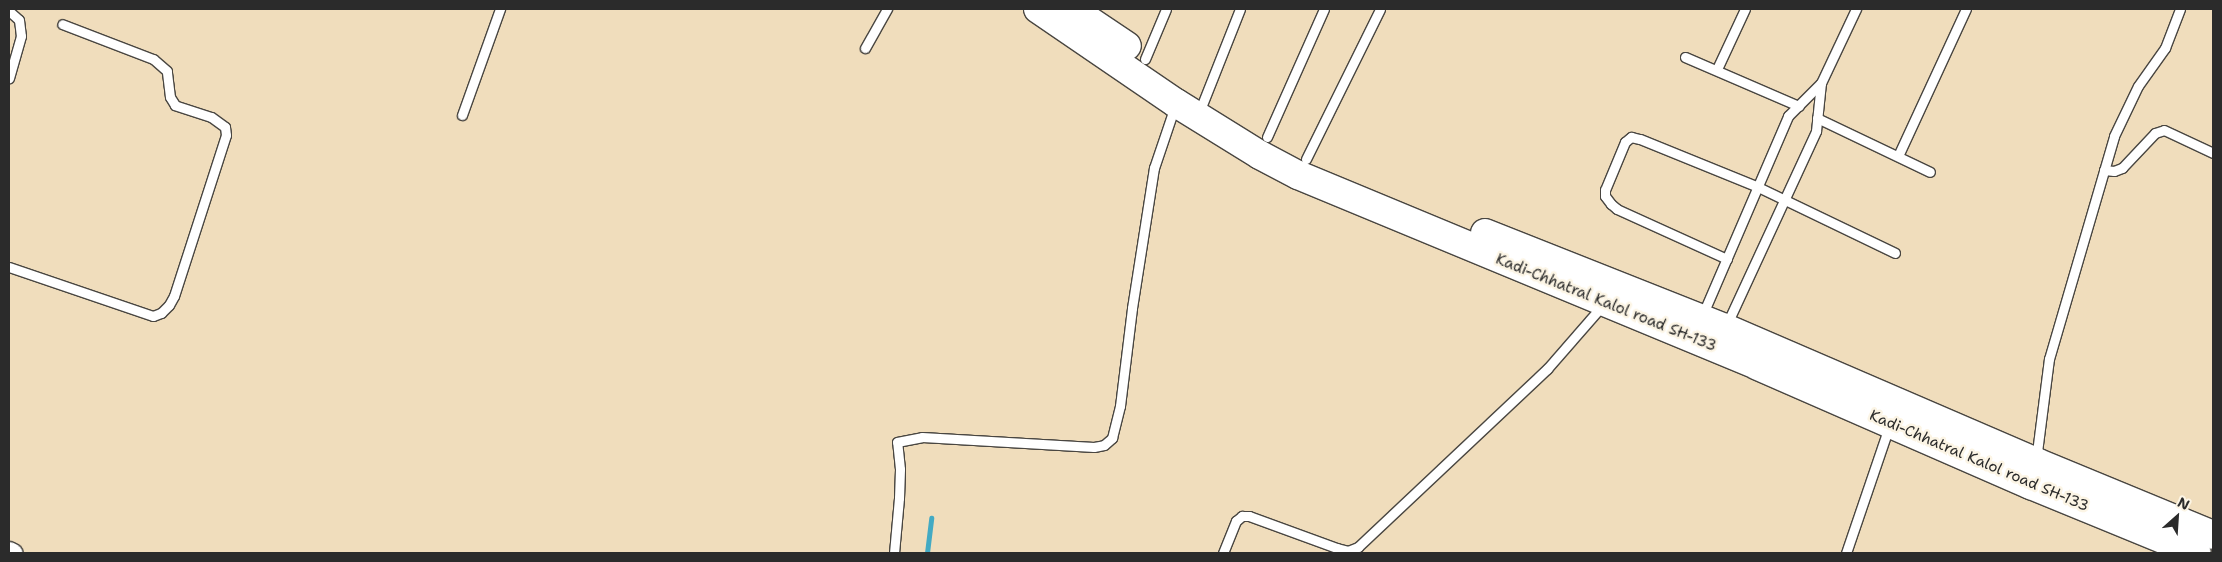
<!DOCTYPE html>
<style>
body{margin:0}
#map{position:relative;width:2222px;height:562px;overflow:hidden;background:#f0ddbc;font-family:"Shantell Sans",sans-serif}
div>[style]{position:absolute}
.stream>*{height:4.5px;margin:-2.25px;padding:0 2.25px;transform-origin:2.25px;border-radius:2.25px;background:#43aac3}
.roads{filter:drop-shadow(1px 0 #494641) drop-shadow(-1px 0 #494641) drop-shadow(0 1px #494641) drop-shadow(0 -1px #494641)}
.service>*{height:9px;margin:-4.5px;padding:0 4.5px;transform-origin:4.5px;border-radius:4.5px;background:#fff}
.minor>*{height:19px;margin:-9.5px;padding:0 9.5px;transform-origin:9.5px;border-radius:9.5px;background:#fff}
.primary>*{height:28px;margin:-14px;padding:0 14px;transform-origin:14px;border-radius:14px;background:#fff}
span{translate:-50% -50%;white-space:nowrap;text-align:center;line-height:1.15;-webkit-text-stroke:5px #fcf5e5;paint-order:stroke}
.street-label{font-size:15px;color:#2b2b2b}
.frame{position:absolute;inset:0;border:10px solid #2b2b2b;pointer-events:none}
.north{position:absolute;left:2152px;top:492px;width:50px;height:50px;-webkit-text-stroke:4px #fcf5e5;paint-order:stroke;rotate:26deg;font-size:14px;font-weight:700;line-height:20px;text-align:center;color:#2b2b2b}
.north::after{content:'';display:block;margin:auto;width:18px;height:22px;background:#2b2b2b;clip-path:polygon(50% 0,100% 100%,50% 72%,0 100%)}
</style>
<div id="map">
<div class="stream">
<i style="left:927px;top:553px;width:35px;rotate:-83deg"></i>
</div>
<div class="roads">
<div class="service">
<i style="left:9px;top:11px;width:13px;rotate:42deg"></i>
<i style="left:19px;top:20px;width:16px;rotate:83deg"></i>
<i style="left:21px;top:36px;width:44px;rotate:105.9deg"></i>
<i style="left:865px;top:48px;width:45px;rotate:-60.6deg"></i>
<i style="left:1685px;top:57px;width:124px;rotate:23.3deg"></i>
<i style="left:1145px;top:59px;width:54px;rotate:-67.2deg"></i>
<i style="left:1717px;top:69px;width:66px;rotate:-65deg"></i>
<i style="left:462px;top:115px;width:113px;rotate:-70.3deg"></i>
<i style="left:1198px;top:115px;width:114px;rotate:-68.4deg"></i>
<i style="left:1817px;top:118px;width:125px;rotate:25.5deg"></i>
<i style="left:1267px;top:137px;width:140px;rotate:-66deg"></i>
<i style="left:1898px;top:156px;width:162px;rotate:-65.2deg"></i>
<i style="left:1306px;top:159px;width:167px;rotate:-63.7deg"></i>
<i style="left:2104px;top:170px;width:10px;rotate:6deg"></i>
<i style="left:2114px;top:171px;width:9px;rotate:-21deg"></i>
<i style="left:2122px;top:168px;width:48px;rotate:-46.7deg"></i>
<i style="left:2155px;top:133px;width:9px;rotate:-18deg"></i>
<i style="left:2164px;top:130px;width:54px;rotate:25.1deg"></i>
<i style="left:1727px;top:259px;width:121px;rotate:-155.6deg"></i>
<i style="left:1617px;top:209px;width:8px;rotate:-140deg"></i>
<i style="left:1611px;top:204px;width:10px;rotate:-127deg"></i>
<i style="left:1605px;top:196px;width:6px;rotate:-90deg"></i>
<i style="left:1605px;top:190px;width:52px;rotate:-67.4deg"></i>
<i style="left:1625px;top:142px;width:8px;rotate:-40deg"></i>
<i style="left:1631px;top:137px;width:9px;rotate:13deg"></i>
<i style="left:1640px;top:139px;width:127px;rotate:22.1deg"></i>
<i style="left:1758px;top:187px;width:152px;rotate:25.7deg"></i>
<i style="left:9px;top:267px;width:152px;rotate:18.8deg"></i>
<i style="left:153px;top:316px;width:9px;rotate:-21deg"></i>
<i style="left:161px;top:313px;width:11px;rotate:-45deg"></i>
<i style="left:169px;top:305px;width:10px;rotate:-61deg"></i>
<i style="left:174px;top:296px;width:169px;rotate:-72.1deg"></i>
<i style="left:226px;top:135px;width:8px;rotate:-97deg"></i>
<i style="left:225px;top:127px;width:17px;rotate:-144deg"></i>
<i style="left:211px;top:117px;width:38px;rotate:-162deg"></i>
<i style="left:175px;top:105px;width:9px;rotate:-122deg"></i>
<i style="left:170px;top:97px;width:26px;rotate:-97deg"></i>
<i style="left:167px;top:71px;width:18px;rotate:-139deg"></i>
<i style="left:153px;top:59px;width:97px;rotate:-159deg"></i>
<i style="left:1702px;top:316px;width:218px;rotate:-66.7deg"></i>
<i style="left:1788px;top:116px;width:47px;rotate:-45deg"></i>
<i style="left:1726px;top:326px;width:215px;rotate:-65.2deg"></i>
<i style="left:1816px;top:131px;width:48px;rotate:-84.1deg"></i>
<i style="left:1821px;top:83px;width:82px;rotate:-64.7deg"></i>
<i style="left:2036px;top:460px;width:102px;rotate:-82.7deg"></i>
<i style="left:2049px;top:359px;width:232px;rotate:-73.7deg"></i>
<i style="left:2114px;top:136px;width:55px;rotate:-64.4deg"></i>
<i style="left:2138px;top:86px;width:47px;rotate:-54.6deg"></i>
<i style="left:2165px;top:48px;width:42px;rotate:-69deg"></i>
<i style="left:894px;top:553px;width:55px;rotate:-84.8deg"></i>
<i style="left:899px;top:498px;width:29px;rotate:-88deg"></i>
<i style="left:900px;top:469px;width:27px;rotate:-96deg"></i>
<i style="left:897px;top:442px;width:25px;rotate:-11deg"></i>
<i style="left:922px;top:437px;width:172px;rotate:3.3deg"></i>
<i style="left:1094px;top:447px;width:10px;rotate:-11deg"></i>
<i style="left:1104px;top:445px;width:11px;rotate:-41deg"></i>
<i style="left:1112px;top:438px;width:33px;rotate:-76deg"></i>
<i style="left:1120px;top:406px;width:99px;rotate:-83deg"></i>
<i style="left:1132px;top:308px;width:142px;rotate:-81.1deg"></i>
<i style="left:1154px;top:168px;width:65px;rotate:-71.3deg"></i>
<i style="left:1223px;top:553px;width:35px;rotate:-68deg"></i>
<i style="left:1236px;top:521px;width:8px;rotate:-40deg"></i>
<i style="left:1242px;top:516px;width:7px"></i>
<i style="left:1249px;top:516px;width:94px;rotate:20deg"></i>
<i style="left:1337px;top:548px;width:11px;rotate:15deg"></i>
<i style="left:1348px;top:551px;width:11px;rotate:-22deg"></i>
<i style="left:1358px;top:547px;width:260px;rotate:-43.3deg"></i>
<i style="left:1547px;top:369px;width:84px;rotate:-48.9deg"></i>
<i style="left:1846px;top:553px;width:133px;rotate:-71.2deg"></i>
</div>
<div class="minor">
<i style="left:9px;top:551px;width:4px;rotate:27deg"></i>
</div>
<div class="primary">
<i style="left:1038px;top:9px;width:167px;rotate:34.3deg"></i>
<i style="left:1176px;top:103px;width:99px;rotate:31.8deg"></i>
<i style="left:1260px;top:155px;width:43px;rotate:27.8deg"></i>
<i style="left:1298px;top:175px;width:498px;rotate:22.5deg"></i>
<i style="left:1758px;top:366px;width:298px;rotate:23.6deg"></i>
<i style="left:2031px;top:485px;width:179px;rotate:22.3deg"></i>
<i style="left:1072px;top:9px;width:66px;rotate:33.9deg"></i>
<i style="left:1485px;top:233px;width:258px;rotate:21.6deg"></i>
<i style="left:1725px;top:328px;width:339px;rotate:23.3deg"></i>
<i style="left:2036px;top:462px;width:191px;rotate:22.4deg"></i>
</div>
</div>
<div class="street-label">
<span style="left:1606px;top:303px;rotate:22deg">Kadi-Chhatral Kalol road SH-133</span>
<span style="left:1979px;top:461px;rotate:23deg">Kadi-Chhatral Kalol road SH-133</span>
</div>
<div class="frame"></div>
<div class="north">N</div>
</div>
